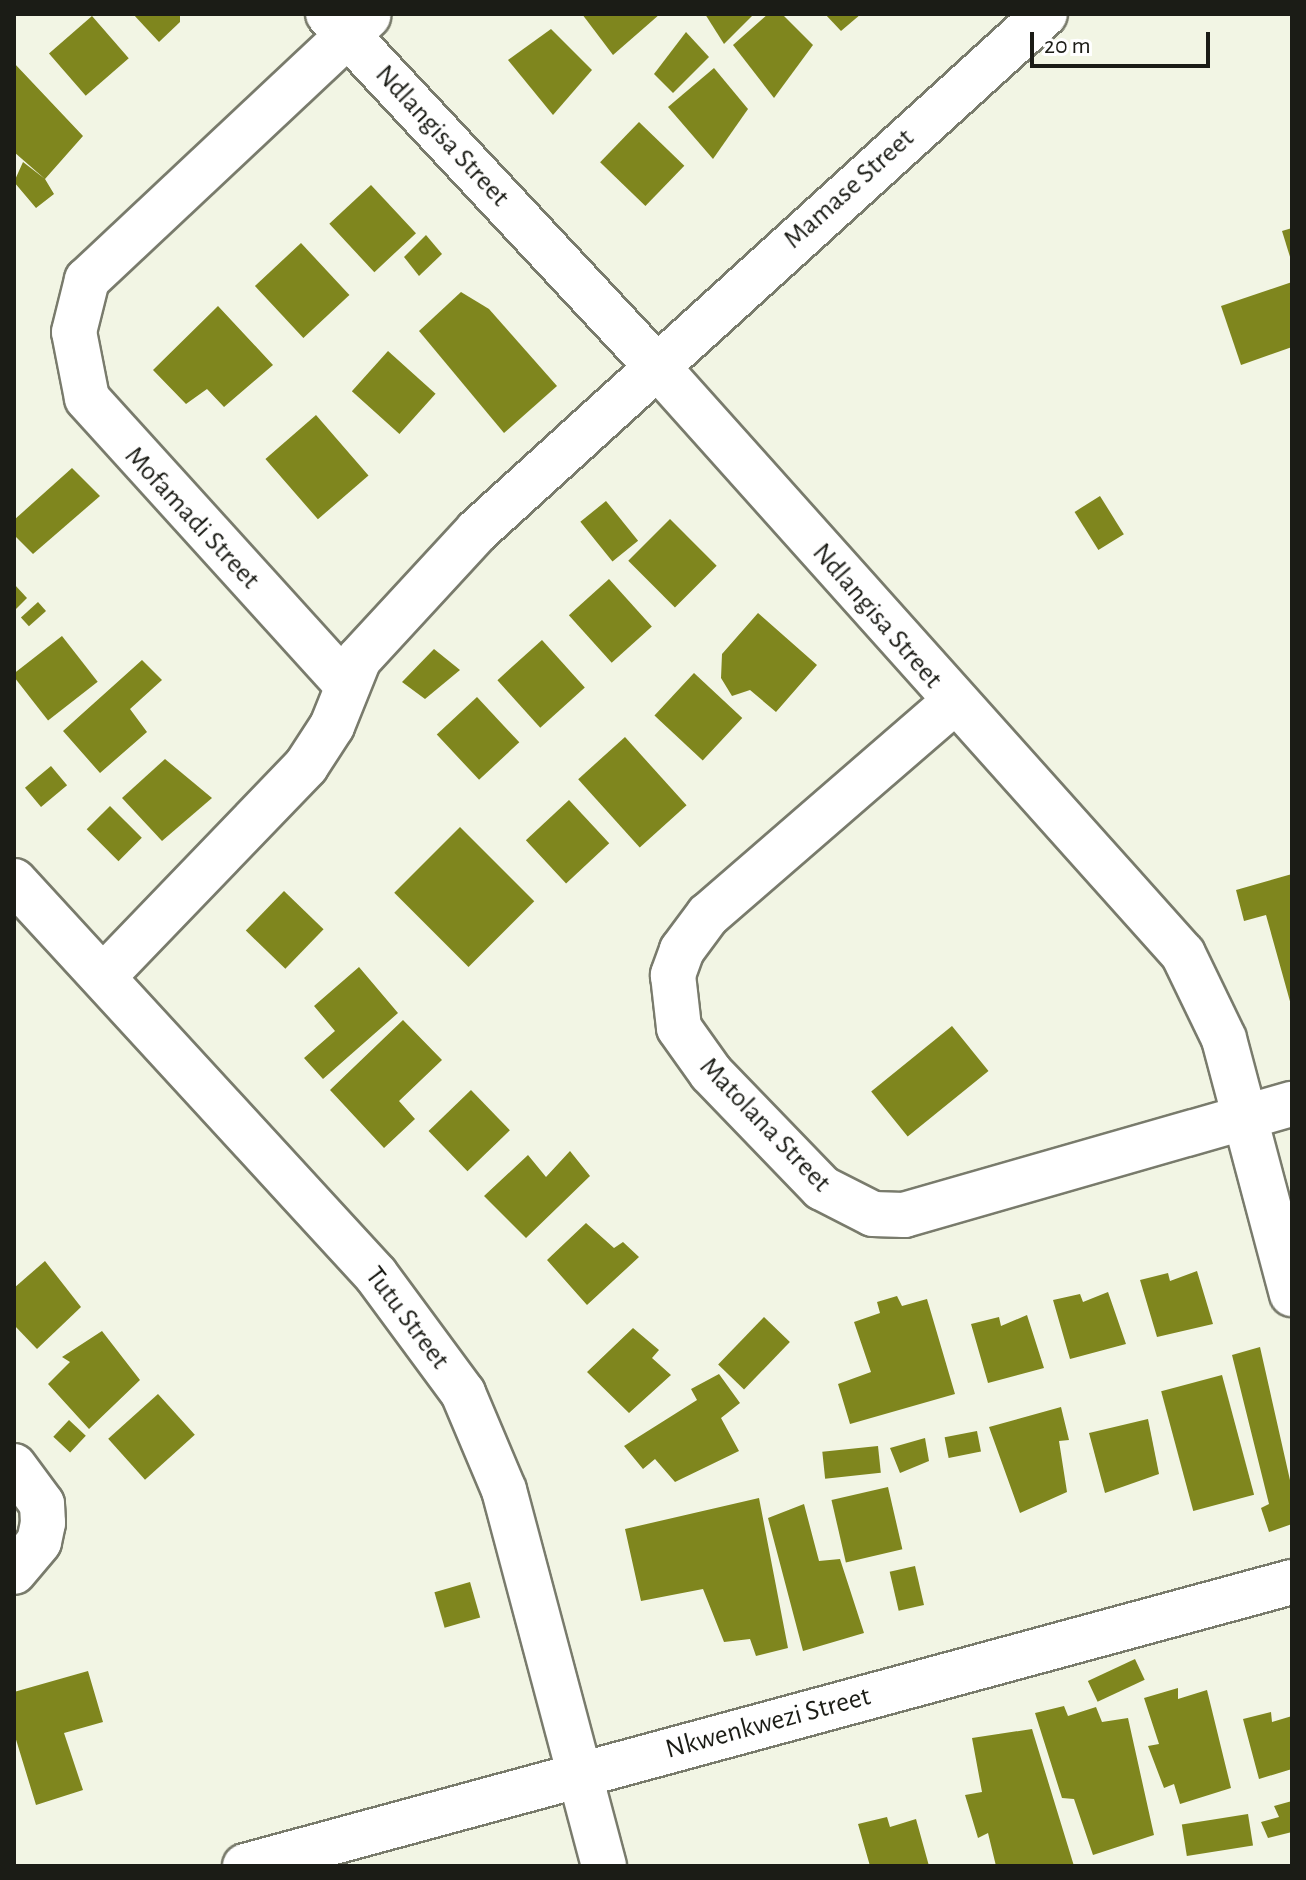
<!DOCTYPE html>
<style>
body{margin:0}
#map{position:relative;width:1306px;height:1880px;overflow:hidden;background:#f2f5e4;font-family:"Alegreya Sans",sans-serif}
div>[style]{position:absolute}
.building>*{inset:0;background:#7f861e;transform-origin:0 0}
.roads{filter:drop-shadow(2px 0 #797b6c) drop-shadow(-2px 0 #797b6c) drop-shadow(0 2px #797b6c) drop-shadow(0 -2px #797b6c)}
.minor>*{height:44px;margin:-22px;padding:0 22px;transform-origin:22px;border-radius:22px;background:#fff}
span{translate:-50% -50%;white-space:nowrap;text-align:center;line-height:1.15;-webkit-text-stroke:8px #fff;paint-order:stroke}
.street-label{font-size:28px;color:#1b1c16}
.frame{position:absolute;inset:0;border:16px solid #1b1c16;pointer-events:none}
.scale{position:absolute;left:1030px;top:32px;width:180px;height:36px;box-sizing:border-box;border:4px solid #1b1c16;border-top:0;padding-left:10px;font-size:24px;line-height:28px;white-space:nowrap;color:#1b1c16;-webkit-text-stroke:6px #fff;paint-order:stroke}
</style>
<div id="map">
<div class="building">
<i style="clip-path:polygon(133px 14px,180px 14px,180px 22px,159px 42px)"></i>
<i style="clip-path:polygon(582px 14px,660px 14px,613px 55px)"></i>
<i style="clip-path:polygon(705px 14px,754px 14px,724px 44px)"></i>
<i style="clip-path:polygon(768px 14px,782px 14px,813px 45px,774px 98px,733px 45px)"></i>
<i style="clip-path:polygon(825px 14px,861px 14px,841px 31px)"></i>
<i style="left:92px;top:16px;width:56px;height:57px;rotate:49deg"></i>
<i style="clip-path:polygon(551px 29px,592px 70px,553px 115px,508px 60px)"></i>
<i style="clip-path:polygon(686px 32px,709px 57px,673px 93px,654px 74px)"></i>
<i style="clip-path:polygon(14px 63px,83px 136px,45px 179px,54px 194px,36px 208px,14px 182px,23px 162px,45px 179px,14px 152px)"></i>
<i style="clip-path:polygon(714px 68px,748px 109px,713px 159px,668px 107px)"></i>
<i style="left:639px;top:122px;width:63px;height:56px;rotate:44deg"></i>
<i style="left:371px;top:185px;width:66px;height:57px;rotate:47deg"></i>
<i style="clip-path:polygon(1292px 228px,1292px 260px,1291px 260px,1282px 231px)"></i>
<i style="clip-path:polygon(426px 235px,442px 254px,419px 276px,404px 257px)"></i>
<i style="left:301px;top:243px;width:71px;height:63px;rotate:47deg"></i>
<i style="clip-path:polygon(1292px 282px,1292px 347px,1241px 365px,1221px 306px)"></i>
<i style="clip-path:polygon(461px 292px,489px 309px,557px 386px,504px 433px,419px 331px)"></i>
<i style="clip-path:polygon(218px 306px,273px 365px,224px 407px,207px 389px,186px 404px,153px 370px)"></i>
<i style="left:388px;top:351px;width:64px;height:54px;rotate:42deg"></i>
<i style="left:316px;top:415px;width:80px;height:67px;rotate:49deg"></i>
<i style="clip-path:polygon(72px 468px,100px 496px,33px 554px,14px 535px,14px 520px)"></i>
<i style="left:1100px;top:496px;width:45px;height:30px;rotate:58deg"></i>
<i style="left:606px;top:501px;width:51px;height:33px;rotate:51deg"></i>
<i style="left:670px;top:519px;width:66px;height:59px;rotate:45deg"></i>
<i style="left:609px;top:579px;width:64px;height:54px;rotate:48deg"></i>
<i style="clip-path:polygon(14px 584px,27px 598px,14px 611px)"></i>
<i style="left:38px;top:602px;width:12px;height:23px;rotate:48deg"></i>
<i style="clip-path:polygon(758px 613px,817px 665px,776px 712px,750px 690px,732px 696px,721px 678px,722px 654px)"></i>
<i style="left:62px;top:636px;width:58px;height:63px;rotate:52deg"></i>
<i style="left:542px;top:640px;width:64px;height:60px;rotate:48deg"></i>
<i style="clip-path:polygon(434px 649px,460px 670px,425px 699px,402px 682px)"></i>
<i style="clip-path:polygon(142px 660px,162px 680px,130px 709px,147px 732px,100px 773px,63px 731px)"></i>
<i style="left:694px;top:673px;width:66px;height:58px;rotate:43deg"></i>
<i style="left:477px;top:697px;width:62px;height:55px;rotate:47deg"></i>
<i style="left:625px;top:737px;width:92px;height:63px;rotate:48deg"></i>
<i style="clip-path:polygon(165px 759px,212px 798px,162px 841px,122px 798px)"></i>
<i style="left:51px;top:766px;width:25px;height:34px;rotate:50deg"></i>
<i style="left:569px;top:800px;width:59px;height:59px;rotate:47deg"></i>
<i style="left:110px;top:806px;width:45px;height:33px;rotate:45deg"></i>
<i style="left:460px;top:827px;width:105px;height:93px;rotate:45deg"></i>
<i style="clip-path:polygon(1292px 874px,1292px 1005px,1291px 1005px,1266px 915px,1244px 921px,1236px 890px)"></i>
<i style="left:284px;top:891px;width:55px;height:55px;rotate:44deg"></i>
<i style="clip-path:polygon(359px 967px,398px 1013px,323px 1079px,304px 1058px,335px 1031px,314px 1006px)"></i>
<i style="clip-path:polygon(403px 1020px,442px 1060px,399px 1101px,415px 1119px,384px 1148px,330px 1090px)"></i>
<i style="left:952px;top:1026px;width:58px;height:104px;rotate:51deg"></i>
<i style="left:471px;top:1090px;width:56px;height:59px;rotate:46deg"></i>
<i style="clip-path:polygon(570px 1151px,590px 1176px,526px 1238px,484px 1196px,528px 1155px,546px 1177px)"></i>
<i style="clip-path:polygon(586px 1223px,614px 1248px,623px 1242px,639px 1257px,587px 1305px,547px 1260px)"></i>
<i style="clip-path:polygon(45px 1261px,81px 1307px,37px 1349px,14px 1325px,14px 1288px)"></i>
<i style="clip-path:polygon(1197px 1271px,1213px 1324px,1157px 1337px,1140px 1280px,1168px 1273px,1170px 1281px)"></i>
<i style="clip-path:polygon(1108px 1292px,1126px 1344px,1070px 1359px,1053px 1300px,1080px 1294px,1083px 1302px)"></i>
<i style="clip-path:polygon(897px 1296px,902px 1306px,927px 1299px,955px 1394px,850px 1424px,838px 1384px,871px 1372px,854px 1322px,880px 1313px,877px 1302px)"></i>
<i style="clip-path:polygon(1027px 1315px,1044px 1368px,988px 1383px,971px 1324px,999px 1317px,1001px 1326px)"></i>
<i style="left:764px;top:1317px;width:36px;height:66px;rotate:44deg"></i>
<i style="clip-path:polygon(633px 1328px,659px 1350px,652px 1358px,671px 1375px,629px 1413px,587px 1372px)"></i>
<i style="clip-path:polygon(102px 1331px,140px 1380px,89px 1429px,48px 1384px,70px 1362px,62px 1357px)"></i>
<i style="clip-path:polygon(1260px 1347px,1292px 1489px,1292px 1524px,1269px 1532px,1261px 1508px,1269px 1504px,1232px 1355px)"></i>
<i style="clip-path:polygon(719px 1374px,740px 1403px,721px 1418px,739px 1451px,675px 1482px,655px 1459px,643px 1469px,624px 1446px,697px 1400px,691px 1389px)"></i>
<i style="left:1222px;top:1375px;width:124px;height:63px;rotate:75deg"></i>
<i style="left:158px;top:1394px;width:55px;height:67px;rotate:48deg"></i>
<i style="clip-path:polygon(1061px 1407px,1069px 1440px,1059px 1441px,1067px 1492px,1020px 1513px,989px 1427px)"></i>
<i style="clip-path:polygon(1148px 1419px,1159px 1474px,1105px 1493px,1089px 1433px)"></i>
<i style="left:69px;top:1420px;width:23px;height:23px;rotate:43deg"></i>
<i style="left:977px;top:1431px;width:21px;height:33px;rotate:79deg"></i>
<i style="clip-path:polygon(925px 1438px,929px 1461px,900px 1473px,890px 1448px)"></i>
<i style="left:878px;top:1446px;width:27px;height:56px;rotate:84deg"></i>
<i style="left:888px;top:1487px;width:64px;height:58px;rotate:77deg"></i>
<i style="clip-path:polygon(759px 1498px,788px 1648px,756px 1656px,750px 1639px,724px 1642px,703px 1589px,641px 1601px,625px 1529px)"></i>
<i style="clip-path:polygon(804px 1504px,819px 1561px,840px 1559px,864px 1633px,803px 1651px,768px 1518px)"></i>
<i style="left:915px;top:1566px;width:40px;height:26px;rotate:77deg"></i>
<i style="left:470px;top:1582px;width:37px;height:37px;rotate:74deg"></i>
<i style="left:1135px;top:1659px;width:23px;height:52px;rotate:65deg"></i>
<i style="clip-path:polygon(88px 1671px,103px 1722px,64px 1733px,83px 1790px,36px 1805px,14px 1733px,14px 1692px)"></i>
<i style="clip-path:polygon(1178px 1688px,1178px 1699px,1207px 1690px,1231px 1788px,1180px 1804px,1174px 1784px,1164px 1788px,1148px 1746px,1159px 1744px,1144px 1698px)"></i>
<i style="clip-path:polygon(1064px 1706px,1068px 1716px,1096px 1707px,1102px 1722px,1128px 1718px,1154px 1835px,1093px 1855px,1074px 1799px,1062px 1798px,1035px 1713px)"></i>
<i style="clip-path:polygon(1271px 1712px,1272px 1722px,1292px 1716px,1292px 1769px,1259px 1779px,1243px 1719px)"></i>
<i style="clip-path:polygon(1032px 1729px,1074px 1866px,996px 1866px,988px 1833px,978px 1838px,965px 1795px,982px 1792px,972px 1738px)"></i>
<i style="clip-path:polygon(1292px 1801px,1292px 1832px,1268px 1838px,1261px 1822px,1279px 1817px,1274px 1806px)"></i>
<i style="left:1248px;top:1814px;width:32px;height:67px;rotate:81deg"></i>
<i style="clip-path:polygon(887px 1817px,890px 1827px,916px 1819px,929px 1866px,870px 1866px,858px 1824px)"></i>
</div>
<div class="roads">
<div class="minor">
<i style="left:328px;top:14px;width:478px;rotate:47deg"></i>
<i style="left:654px;top:363px;width:793px;rotate:48.17deg"></i>
<i style="left:1183px;top:954px;width:94px;rotate:64.2deg"></i>
<i style="left:1224px;top:1039px;width:264px;rotate:75.1deg"></i>
<i style="left:345px;top:683px;width:384px;rotate:-132.2deg"></i>
<i style="left:87px;top:398px;width:67px;rotate:-101.1deg"></i>
<i style="left:74px;top:332px;width:54px;rotate:-76deg"></i>
<i style="left:87px;top:280px;width:386px;rotate:-43.2deg"></i>
<i style="left:953px;top:703px;width:324px;rotate:139.1deg"></i>
<i style="left:708px;top:915px;width:44px;rotate:126.6deg"></i>
<i style="left:682px;top:950px;width:27px;rotate:110deg"></i>
<i style="left:673px;top:975px;width:53px;rotate:83.5deg"></i>
<i style="left:679px;top:1028px;width:55px;rotate:54.6deg"></i>
<i style="left:711px;top:1073px;width:160px;rotate:46deg"></i>
<i style="left:822px;top:1188px;width:57px;rotate:27deg"></i>
<i style="left:873px;top:1214px;width:31px;rotate:2deg"></i>
<i style="left:904px;top:1215px;width:404px;rotate:-16deg"></i>
<i style="left:14px;top:881px;width:535px;rotate:47.42deg"></i>
<i style="left:376px;top:1275px;width:147px;rotate:53.6deg"></i>
<i style="left:463px;top:1393px;width:105px;rotate:67.1deg"></i>
<i style="left:504px;top:1490px;width:389px;rotate:75.1deg"></i>
<i style="left:103px;top:977px;width:293px;rotate:-46.1deg"></i>
<i style="left:306px;top:766px;width:48px;rotate:-57deg"></i>
<i style="left:332px;top:726px;width:72px;rotate:-68.1deg"></i>
<i style="left:359px;top:659px;width:174px;rotate:-47.3deg"></i>
<i style="left:477px;top:531px;width:768px;rotate:-42.31deg"></i>
<i style="left:14px;top:1466px;width:47px;rotate:53.6deg"></i>
<i style="left:42px;top:1504px;width:19px;rotate:87deg"></i>
<i style="left:43px;top:1523px;width:19px;rotate:102deg"></i>
<i style="left:39px;top:1542px;width:39px;rotate:130deg"></i>
<i style="left:245px;top:1866px;width:1085px;rotate:-15.18deg"></i>
</div>
</div>
<div class="street-label">
<span style="left:442px;top:136px;rotate:47deg">Ndlangisa Street</span>
<span style="left:849px;top:189px;rotate:-42deg">Mamase Street</span>
<span style="left:192px;top:518px;rotate:47deg">Mofamadi Street</span>
<span style="left:877px;top:616px;rotate:49deg">Ndlangisa Street</span>
<span style="left:765px;top:1125px;rotate:46deg">Matolana Street</span>
<span style="left:407px;top:1318px;rotate:53deg">Tutu Street</span>
<span style="left:768px;top:1723px;rotate:-15deg">Nkwenkwezi Street</span>
</div>
<div class="frame"></div>
<div class="scale">20 m</div>
</div>
